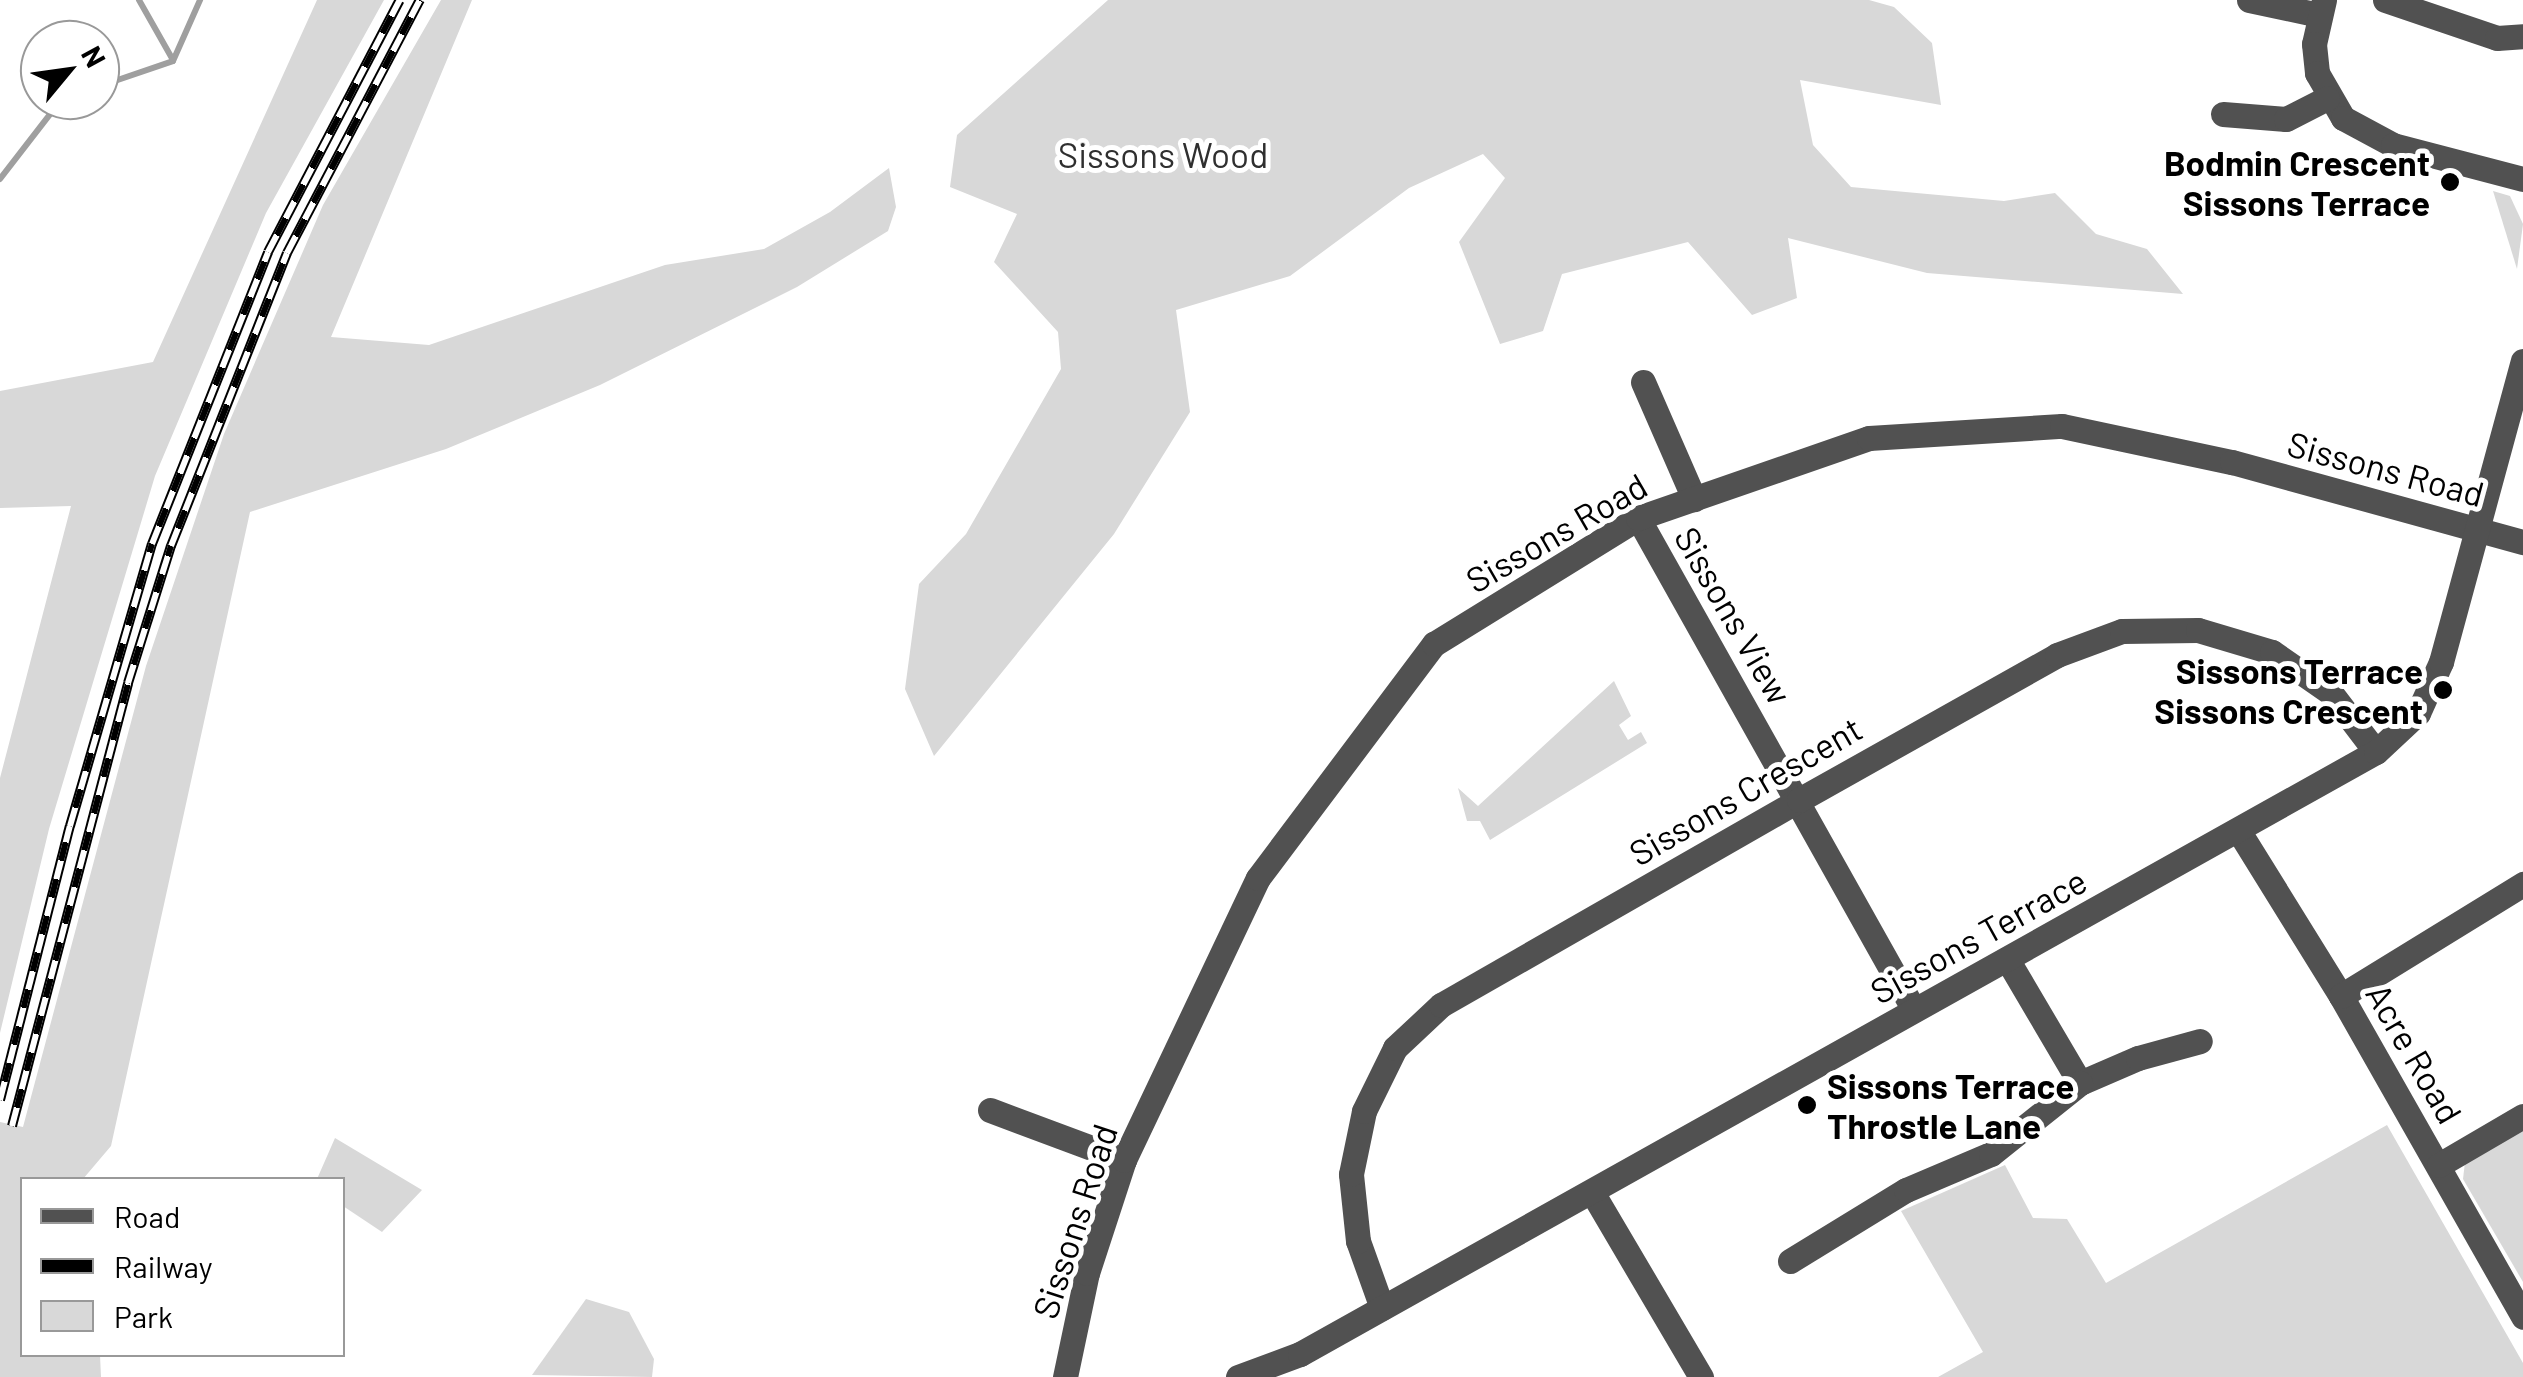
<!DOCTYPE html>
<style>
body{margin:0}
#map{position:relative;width:2523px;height:1377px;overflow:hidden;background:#fff;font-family:Barlow,sans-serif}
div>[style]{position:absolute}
.green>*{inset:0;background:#d8d8d8}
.stream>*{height:6px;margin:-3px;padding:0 3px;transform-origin:3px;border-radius:3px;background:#9f9f9f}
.minor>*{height:25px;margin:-12.5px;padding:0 12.5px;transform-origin:12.5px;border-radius:12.5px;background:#515151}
.rail>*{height:10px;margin-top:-5px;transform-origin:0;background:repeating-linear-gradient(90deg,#fff 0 19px,#000 0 38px);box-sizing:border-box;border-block:2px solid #000}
.dots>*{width:28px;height:28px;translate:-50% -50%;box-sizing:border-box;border:5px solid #fff;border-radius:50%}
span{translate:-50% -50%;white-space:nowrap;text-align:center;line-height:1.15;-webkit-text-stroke:10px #fff;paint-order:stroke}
.park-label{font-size:35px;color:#2f2f2f}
.poi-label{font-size:35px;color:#000;font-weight:700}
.right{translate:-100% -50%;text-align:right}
.left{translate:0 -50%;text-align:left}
.street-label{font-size:35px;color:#000}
.legend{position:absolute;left:20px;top:1177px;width:325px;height:180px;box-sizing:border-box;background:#fff;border:2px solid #999;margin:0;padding:12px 18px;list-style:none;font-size:30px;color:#000}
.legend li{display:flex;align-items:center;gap:20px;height:50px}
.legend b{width:50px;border:2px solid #999}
.north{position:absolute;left:20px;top:20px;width:100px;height:100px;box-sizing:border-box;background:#fff;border:2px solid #999;border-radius:50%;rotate:61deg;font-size:28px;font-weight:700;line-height:40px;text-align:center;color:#000}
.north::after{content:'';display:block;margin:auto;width:35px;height:45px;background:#000;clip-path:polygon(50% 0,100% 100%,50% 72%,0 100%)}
</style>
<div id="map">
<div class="green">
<i style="clip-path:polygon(317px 0,384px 0,266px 213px,155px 476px,49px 829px,0 1033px,0 778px,71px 506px,0 508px,0 391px,153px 362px)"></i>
<i style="clip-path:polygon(441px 0,472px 0,331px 337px,429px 345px,665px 265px,764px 249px,830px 212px,889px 168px,896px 207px,888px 231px,797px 287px,600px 385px,446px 449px,250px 512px,111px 1146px,83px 1179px,22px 1180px,22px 1354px,100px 1355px,101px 1377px,0 1377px,0 1122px,23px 1127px,146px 666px,224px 434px,323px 205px)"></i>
<i style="clip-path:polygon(1108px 0,1869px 0,1894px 7px,1932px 43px,1941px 105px,1800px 80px,1813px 145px,1851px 187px,2004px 201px,2055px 193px,2096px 234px,2147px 249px,2183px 294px,1927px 273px,1788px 238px,1797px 298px,1752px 315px,1688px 242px,1562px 274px,1543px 331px,1500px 344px,1459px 242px,1505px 178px,1483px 154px,1409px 188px,1290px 276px,1176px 310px,1190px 412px,1114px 534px,934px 756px,905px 689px,919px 584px,966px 534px,1061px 369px,1058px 332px,994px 262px,1017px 214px,950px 187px,957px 135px)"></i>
<i style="clip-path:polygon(2493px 191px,2510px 196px,2523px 224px,2517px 269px)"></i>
<i style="clip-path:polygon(1614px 681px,1631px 716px,1619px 725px,1628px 740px,1641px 732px,1647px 743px,1490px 840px,1480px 821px,1467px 821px,1458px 788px,1478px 806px)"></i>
<i style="clip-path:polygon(2387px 1125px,2523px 1363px,2523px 1377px,1938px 1377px,1983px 1352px,1901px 1211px,2005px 1165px,2033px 1218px,2067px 1219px,2106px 1283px)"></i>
<i style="clip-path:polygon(2523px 1128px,2523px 1282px,2463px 1179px,2465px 1162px)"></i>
<i style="clip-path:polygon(335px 1138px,422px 1190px,382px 1232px,343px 1206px,342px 1180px,317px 1179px)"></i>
<i style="clip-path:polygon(586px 1299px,629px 1312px,654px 1359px,652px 1377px,532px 1375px)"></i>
</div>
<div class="stream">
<i style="left:139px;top:0;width:69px;rotate:60.5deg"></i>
<i style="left:100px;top:86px;width:77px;rotate:-18.9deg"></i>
<i style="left:173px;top:61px;width:67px;rotate:-66.1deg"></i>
<i style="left:0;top:179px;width:100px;rotate:-52.3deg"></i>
</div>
<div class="minor">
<i style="left:2249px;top:0;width:72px;rotate:12.1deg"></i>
<i style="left:2324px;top:0;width:45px;rotate:102.8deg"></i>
<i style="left:2314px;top:44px;width:29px;rotate:84deg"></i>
<i style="left:2317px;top:73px;width:52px;rotate:60deg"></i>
<i style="left:2343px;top:118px;width:57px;rotate:28.4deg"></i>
<i style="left:2393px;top:145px;width:134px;rotate:14.7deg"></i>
<i style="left:2385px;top:0;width:118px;rotate:18.7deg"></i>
<i style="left:2497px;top:38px;width:26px;rotate:-4deg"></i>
<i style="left:2223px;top:114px;width:63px;rotate:4.5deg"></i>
<i style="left:2286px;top:119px;width:46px;rotate:-27.1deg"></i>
<i style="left:1643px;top:382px;width:128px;rotate:66.4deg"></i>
<i style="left:1638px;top:518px;width:564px;rotate:60.71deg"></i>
<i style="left:2238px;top:830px;width:195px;rotate:58.2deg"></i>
<i style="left:2341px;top:996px;width:369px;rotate:60.4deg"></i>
<i style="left:2007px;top:959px;width:144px;rotate:59.5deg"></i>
<i style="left:2080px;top:1083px;width:63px;rotate:-23.3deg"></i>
<i style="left:2138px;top:1058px;width:64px;rotate:-15.3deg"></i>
<i style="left:2341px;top:996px;width:214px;rotate:-31.6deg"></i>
<i style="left:990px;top:1110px;width:143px;rotate:20.5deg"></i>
<i style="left:2439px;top:1165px;width:97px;rotate:-30.3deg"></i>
<i style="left:1592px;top:1192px;width:215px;rotate:59.5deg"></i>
<i style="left:1790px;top:1261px;width:136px;rotate:-31.5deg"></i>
<i style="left:1906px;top:1190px;width:92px;rotate:-23deg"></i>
<i style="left:1991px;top:1154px;width:114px;rotate:-38.6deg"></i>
<i style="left:1382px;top:1308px;width:71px;rotate:-109.7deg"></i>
<i style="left:1358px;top:1241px;width:67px;rotate:-96deg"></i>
<i style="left:1351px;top:1174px;width:64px;rotate:-78.3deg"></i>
<i style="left:1364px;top:1111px;width:70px;rotate:-63.8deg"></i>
<i style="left:1395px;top:1048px;width:63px;rotate:-43.1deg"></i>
<i style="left:1441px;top:1005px;width:413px;rotate:-29.8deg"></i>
<i style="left:1799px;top:800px;width:296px;rotate:-29.3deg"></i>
<i style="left:2057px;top:655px;width:69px;rotate:-20.3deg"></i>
<i style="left:2122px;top:631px;width:76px;rotate:-0.8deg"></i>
<i style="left:2198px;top:630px;width:77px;rotate:16.6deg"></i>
<i style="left:2272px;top:652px;width:72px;rotate:34.8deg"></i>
<i style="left:2331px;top:693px;width:74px;rotate:52.7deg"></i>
<i style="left:1065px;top:1377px;width:106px;rotate:-78.1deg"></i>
<i style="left:1087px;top:1273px;width:119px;rotate:-71.9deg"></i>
<i style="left:1124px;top:1160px;width:312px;rotate:-64.6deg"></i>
<i style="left:1258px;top:878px;width:293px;rotate:-53.1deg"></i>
<i style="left:1434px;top:644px;width:240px;rotate:-31.7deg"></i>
<i style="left:1638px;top:518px;width:244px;rotate:-19.1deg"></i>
<i style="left:1869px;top:438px;width:193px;rotate:-3.6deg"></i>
<i style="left:2062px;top:426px;width:174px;rotate:12deg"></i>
<i style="left:2232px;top:462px;width:302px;rotate:15.4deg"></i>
<i style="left:1238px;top:1377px;width:66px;rotate:-20.4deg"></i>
<i style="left:1300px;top:1354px;width:1233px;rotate:-29.23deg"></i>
<i style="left:2376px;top:752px;width:57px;rotate:-42.9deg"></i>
<i style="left:2418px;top:713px;width:56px;rotate:-65.7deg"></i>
<i style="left:2441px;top:662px;width:312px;rotate:-74.8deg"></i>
</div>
<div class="rail">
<i style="left:0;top:1100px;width:283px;rotate:-75.7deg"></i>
<i style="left:70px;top:826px;width:294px;rotate:-73.8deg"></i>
<i style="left:152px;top:544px;width:314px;rotate:-68.3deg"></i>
<i style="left:268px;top:252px;width:284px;rotate:-62.4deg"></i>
<i style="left:12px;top:1126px;width:458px;rotate:-75.3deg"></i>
<i style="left:128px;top:683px;width:144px;rotate:-72.6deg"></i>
<i style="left:171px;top:546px;width:315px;rotate:-68.4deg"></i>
<i style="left:287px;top:253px;width:286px;rotate:-62.3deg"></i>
</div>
<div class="dots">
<i style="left:2450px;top:182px;background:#000"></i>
<i style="left:2443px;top:690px;background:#000"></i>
<i style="left:1807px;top:1105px;background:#000"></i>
</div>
<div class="park-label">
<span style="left:1163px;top:154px">Sissons Wood</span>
</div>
<div class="poi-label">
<span class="right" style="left:2430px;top:182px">Bodmin Crescent<br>Sissons Terrace</span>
<span class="right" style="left:2423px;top:690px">Sissons Terrace<br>Sissons Crescent</span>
<span class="left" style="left:1827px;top:1105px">Sissons Terrace<br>Throstle Lane</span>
</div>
<div class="street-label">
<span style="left:2386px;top:468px;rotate:15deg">Sissons Road</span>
<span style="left:1556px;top:532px;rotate:-30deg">Sissons Road</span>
<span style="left:1734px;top:615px;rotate:60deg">Sissons View</span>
<span style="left:1745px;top:790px;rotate:-30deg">Sissons Crescent</span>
<span style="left:1978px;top:935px;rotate:-29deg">Sissons Terrace</span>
<span style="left:2415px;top:1053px;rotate:60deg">Acre Road</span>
<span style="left:1074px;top:1221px;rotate:-72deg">Sissons Road</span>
</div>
<ul class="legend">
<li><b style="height:12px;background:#515151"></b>Road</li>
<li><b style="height:12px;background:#000"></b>Railway</li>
<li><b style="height:28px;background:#d8d8d8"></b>Park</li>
</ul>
<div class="north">N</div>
</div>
